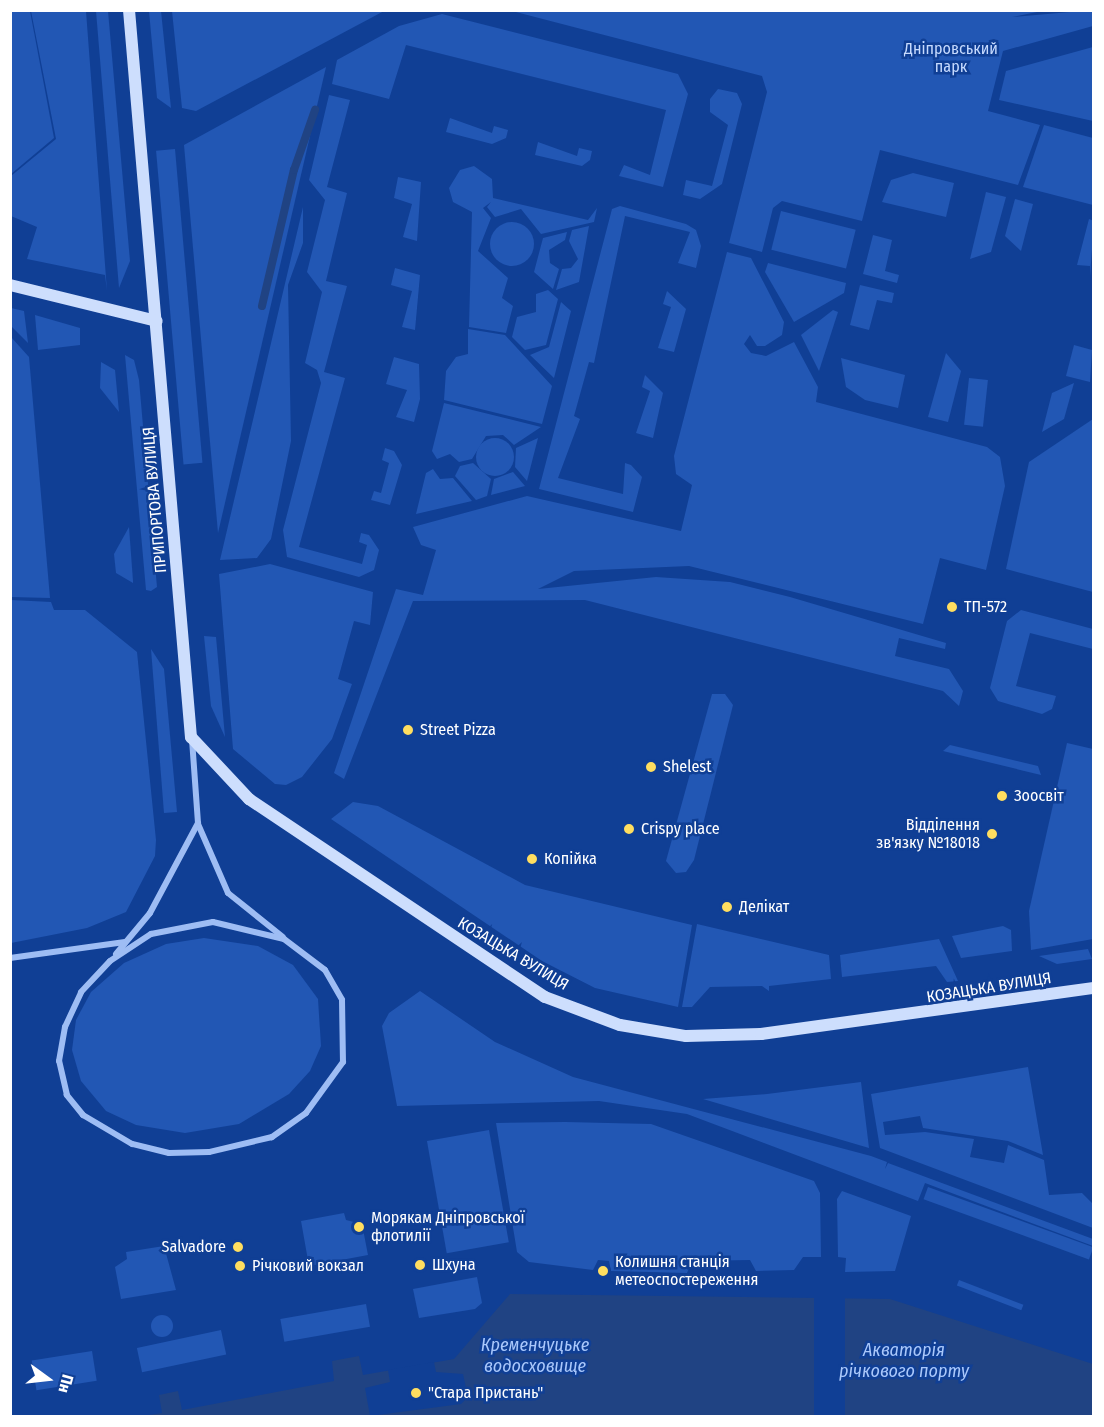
<!DOCTYPE html>
<meta charset="utf-8">
<style>
body{margin:0}
#map{position:relative;width:1104px;height:1427px;overflow:hidden;background:#103f95;font-family:"Fira Sans Condensed",sans-serif}
div>[style]{position:absolute}
.green>*{inset:0;background:#2257b4;transform-origin:0 0}
.round{border-radius:50%}
.water>*{inset:0;background:#204383}
.pier>*{inset:0;background:#103f95;transform-origin:0 0}
.stream>*{height:8px;margin:-4px;padding:0 4px;transform-origin:4px;border-radius:4px;background:#204383}
.street>*{height:6px;margin:-3px;padding:0 3px;transform-origin:3px;border-radius:3px;background:#9ebdf4}
.secondary>*{height:12px;margin:-6px;padding:0 6px;transform-origin:6px;border-radius:6px;background:#cddefd}
.dots>*{width:16px;height:16px;translate:-50% -50%;box-sizing:border-box;border:3px solid #103f95;border-radius:50%}
span{translate:-50% -50%;white-space:nowrap;text-align:center;line-height:1.15;-webkit-text-stroke:5px #103f95;paint-order:stroke}
.park-label{font-size:16px;color:#c6dafe}
.street-label{font-size:16px;color:#fff}
.poi-label{font-size:16px;color:#fff}
.left{translate:0 -50%;text-align:left}
.right{translate:-100% -50%;text-align:right}
.water-label{font-size:18px;color:#aac8fb;font-style:italic}
.frame{position:absolute;inset:0;border:12px solid #fff;pointer-events:none}
.north{position:absolute;left:18px;top:1349px;width:60px;height:60px;-webkit-text-stroke:4px #103f95;paint-order:stroke;rotate:105deg;font-size:16px;font-weight:700;line-height:24px;text-align:center;color:#fff}
.north::after{content:'';display:block;margin:auto;width:21px;height:27px;background:#fff;clip-path:polygon(50% 0,100% 100%,50% 72%,0 100%)}
</style>
<div id="map">
<div class="green">
<i style="clip-path:polygon(11px 10px,30px 11px,54px 138px,11px 174px)"></i>
<i style="clip-path:polygon(1093px 10px,1093px 26px,1003px 51px,988px 111px,1040px 125px,1018px 185px,880px 150px,862px 221px,782px 201px,773px 208px,762px 252px,729px 243px,767px 92px,762px 76px,512px 11px,1042px 11px,1012px 17px)"></i>
<i style="clip-path:polygon(31px 11px,86px 11px,107px 291px,105px 275px,27px 259px,37px 227px,11px 216px,11px 176px,56px 139px)"></i>
<i style="clip-path:polygon(96px 11px,108px 11px,130px 261px,119px 288px)"></i>
<i style="clip-path:polygon(149px 11px,161px 11px,171px 108px,157px 98px)"></i>
<i style="clip-path:polygon(172px 11px,172px 10px,384px 11px,196px 111px,182px 108px)"></i>
<i style="clip-path:polygon(442px 14px,678px 74px,688px 94px,663px 187px,619px 176px,624px 165px,650px 175px,666px 110px,406px 45px,389px 99px,332px 84px,337px 60px,399px 26px)"></i>
<i style="clip-path:polygon(1093px 47px,1093px 121px,999px 100px,1006px 71px)"></i>
<i style="clip-path:polygon(326px 67px,218px 533px,184px 145px)"></i>
<i style="clip-path:polygon(718px 89px,737px 93px,742px 104px,722px 184px,700px 199px,683px 195px,686px 180px,712px 186px,728px 125px,710px 112px,710px 99px)"></i>
<i style="clip-path:polygon(329px 95px,350px 100px,327px 187px,347px 193px,326px 281px,347px 286px,324px 372px,345px 378px,299px 547px,362px 564px,367px 545px,359px 542px,361px 533px,369px 535px,379px 550px,374px 570px,359px 577px,287px 557px,283px 530px,321px 383px,317px 370px,305px 363px,322px 292px,307px 272px,325px 200px,309px 180px)"></i>
<i style="clip-path:polygon(450px 118px,492px 133px,494px 126px,508px 130px,506px 138px,492px 144px,446px 132px)"></i>
<i style="clip-path:polygon(1044px 125px,1093px 138px,1093px 205px,1023px 187px)"></i>
<i style="clip-path:polygon(538px 142px,577px 156px,579px 148px,592px 151px,590px 160px,582px 166px,535px 155px)"></i>
<i style="left:175px;top:149px;width:315px;height:19px;rotate:85deg"></i>
<i style="clip-path:polygon(474px 166px,492px 179px,493px 198px,588px 220px,597px 208px,594px 222px,541px 234px,521px 209px,495px 217px,487px 207px,491px 202px,483px 208px,491px 218px,478px 251px,508px 278px,502px 298px,513px 306px,506px 333px,469px 327px,472px 212px,453px 202px,449px 188px,460px 170px)"></i>
<i style="clip-path:polygon(913px 173px,954px 183px,946px 217px,882px 202px,891px 180px)"></i>
<i style="clip-path:polygon(398px 177px,421px 182px,417px 241px,403px 237px,412px 204px,394px 198px)"></i>
<i style="clip-path:polygon(986px 192px,1006px 197px,991px 252px,970px 259px)"></i>
<i style="clip-path:polygon(1015px 199px,1033px 204px,1021px 251px,1005px 236px)"></i>
<i style="clip-path:polygon(620px 206px,686px 224px,696px 230px,701px 246px,696px 268px,678px 263px,690px 232px,625px 216px,594px 363px,589px 362px,574px 416px,580px 419px,558px 478px,623px 494px,625px 463px,631px 465px,642px 477px,633px 512px,539px 489px,612px 209px)"></i>
<i style="clip-path:polygon(303px 207px,303px 243px,288px 285px,291px 441px,271px 539px,257px 558px,220px 560px)"></i>
<i style="left:781px;top:211px;width:77px;height:40px;rotate:14deg"></i>
<i style="clip-path:polygon(1089px 219px,1094px 221px,1090px 277px,1090px 266px,1077px 265px)"></i>
<i class="round" style="left:490px;top:222px;width:44px;height:44px"></i>
<i style="clip-path:polygon(589px 226px,579px 282px,556px 290px,562px 269px,571px 268px,578px 259px,569px 241px,572px 230px)"></i>
<i style="clip-path:polygon(567px 232px,565px 240px,549px 250px,550px 263px,559px 269px,553px 289px,534px 272px,543px 238px)"></i>
<i style="clip-path:polygon(873px 235px,892px 240px,885px 271px,899px 275px,897px 283px,863px 274px)"></i>
<i style="clip-path:polygon(727px 252px,751px 258px,784px 322px,782px 335px,765px 346px,757px 346px,750px 335px,744px 344px,751px 353px,766px 356px,794px 342px,818px 387px,816px 402px,987px 447px,1000px 457px,1005px 486px,986px 570px,940px 558px,923px 624px,689px 566px,574px 571px,538px 589px,656px 577px,730px 582px,790px 597px,946px 643px,945px 649px,899px 638px,895px 656px,949px 669px,963px 691px,959px 706px,943px 691px,585px 600px,413px 601px,344px 779px,334px 773px,396px 589px,423px 595px,436px 550px,421px 545px,413px 527px,527px 496px,681px 531px,692px 485px,676px 474px,674px 456px)"></i>
<i style="clip-path:polygon(768px 263px,846px 283px,844px 293px,794px 322px,765px 272px)"></i>
<i style="clip-path:polygon(395px 268px,420px 275px,415px 330px,402px 327px,412px 291px,391px 285px)"></i>
<i style="clip-path:polygon(860px 285px,894px 293px,892px 303px,877px 300px,869px 330px,850px 325px)"></i>
<i style="clip-path:polygon(548px 290px,558px 299px,546px 345px,525px 350px,512px 337px,517px 317px,536px 312px,536px 294px)"></i>
<i style="clip-path:polygon(667px 291px,686px 309px,674px 352px,658px 348px,671px 307px,663px 304px)"></i>
<i style="clip-path:polygon(561px 302px,571px 311px,554px 378px,530px 355px,549px 347px)"></i>
<i style="clip-path:polygon(11px 308px,24px 311px,28px 343px,11px 326px)"></i>
<i style="clip-path:polygon(833px 310px,838px 312px,819px 371px,801px 335px)"></i>
<i style="clip-path:polygon(35px 315px,80px 328px,80px 345px,38px 350px)"></i>
<i style="clip-path:polygon(468px 329px,505px 335px,552px 386px,542px 424px,444px 400px,446px 371px,456px 357px,468px 354px)"></i>
<i style="clip-path:polygon(11px 337px,29px 357px,50px 598px,11px 597px)"></i>
<i style="clip-path:polygon(1074px 345px,1092px 350px,1090px 382px,1066px 376px)"></i>
<i style="clip-path:polygon(946px 353px,961px 371px,948px 422px,928px 417px)"></i>
<i style="clip-path:polygon(125px 355px,134px 360px,139px 380px,157px 587px,151px 591px,146px 590px)"></i>
<i style="clip-path:polygon(394px 357px,419px 364px,420px 399px,414px 422px,396px 417px,407px 390px,386px 384px)"></i>
<i style="clip-path:polygon(841px 358px,905px 375px,898px 408px,865px 400px,846px 387px)"></i>
<i style="clip-path:polygon(101px 362px,115px 370px,119px 412px,100px 388px)"></i>
<i style="clip-path:polygon(645px 375px,663px 393px,653px 438px,636px 433px,650px 391px,642px 387px)"></i>
<i style="left:969px;top:378px;width:19px;height:47px;rotate:6deg"></i>
<i style="clip-path:polygon(1074px 383px,1064px 419px,1042px 432px,1052px 393px)"></i>
<i style="clip-path:polygon(444px 403px,541px 427px,514px 445px,503px 435px,486px 436px,472px 459px,459px 462px,450px 454px,437px 459px,432px 451px)"></i>
<i style="clip-path:polygon(1093px 419px,1093px 592px,1006px 569px,1029px 462px)"></i>
<i style="clip-path:polygon(538px 438px,527px 481px,515px 467px,516px 448px)"></i>
<i class="round" style="left:476px;top:438px;width:38px;height:38px"></i>
<i style="clip-path:polygon(385px 448px,394px 451px,402px 465px,390px 505px,371px 500px,374px 491px,381px 493px,389px 463px,382px 460px)"></i>
<i style="clip-path:polygon(473px 463px,491px 479px,487px 496px,476px 500px,455px 476px,460px 466px)"></i>
<i style="clip-path:polygon(433px 469px,440px 479px,453px 478px,472px 501px,416px 514px,426px 473px)"></i>
<i style="clip-path:polygon(513px 472px,525px 486px,491px 495px,494px 479px)"></i>
<i style="clip-path:polygon(129px 527px,133px 581px,133px 583px,116px 573px,114px 554px)"></i>
<i style="clip-path:polygon(270px 564px,373px 592px,370px 625px,354px 621px,338px 679px,352px 684px,332px 739px,302px 777px,286px 785px,275px 784px,233px 749px,219px 574px)"></i>
<i style="clip-path:polygon(11px 600px,51px 602px,54px 610px,85px 610px,137px 652px,156px 840px,155px 856px,126px 912px,87px 928px,11px 943px)"></i>
<i style="clip-path:polygon(1021px 610px,1093px 629px,1093px 649px,1030px 633px,1016px 686px,1056px 696px,1052px 709px,1042px 714px,998px 701px,990px 688px,1007px 621px)"></i>
<i style="clip-path:polygon(204px 636px,216px 637px,225px 737px,211px 706px)"></i>
<i style="clip-path:polygon(151px 649px,164px 669px,177px 812px,164px 813px)"></i>
<i style="clip-path:polygon(712px 694px,725px 694px,733px 705px,694px 860px,686px 872px,676px 873px,666px 861px)"></i>
<i style="clip-path:polygon(1067px 743px,1093px 749px,1093px 939px,1031px 950px,1029px 911px)"></i>
<i style="clip-path:polygon(950px 745px,1038px 766px,1041px 775px,943px 751px)"></i>
<i style="clip-path:polygon(353px 802px,378px 806px,525px 885px,692px 925px,678px 1007px,595px 988px,542px 961px,331px 819px)"></i>
<i style="clip-path:polygon(697px 924px,829px 955px,831px 979px,769px 986px,769px 991px,762px 986px,710px 987px,692px 1007px,682px 1007px)"></i>
<i style="clip-path:polygon(1003px 926px,1011px 930px,1012px 951px,961px 958px,952px 936px)"></i>
<i style="clip-path:polygon(204px 938px,258px 946px,293px 965px,318px 999px,321px 1046px,310px 1071px,289px 1094px,239px 1124px,185px 1133px,136px 1125px,106px 1111px,81px 1081px,72px 1050px,76px 1020px,91px 992px,124px 963px,166px 944px)"></i>
<i style="clip-path:polygon(939px 939px,958px 981px,947px 982px,936px 966px,842px 977px,840px 955px)"></i>
<i style="clip-path:polygon(1088px 949px,1092px 959px,1057px 964px,1039px 956px)"></i>
<i style="clip-path:polygon(420px 991px,495px 1042px,573px 1077px,871px 1156px,887px 1162px,885px 1169px,888px 1163px,1093px 1239px,1093px 1246px,925px 1183px,918px 1201px,687px 1114px,599px 1101px,397px 1106px,382px 1026px,389px 1013px)"></i>
<i style="clip-path:polygon(1028px 1067px,1043px 1155px,1008px 1141px,923px 1128px,920px 1116px,883px 1122px,885px 1135px,925px 1132px,974px 1139px,970px 1157px,1004px 1163px,1008px 1145px,1044px 1160px,1049px 1195px,1082px 1193px,1093px 1204px,1093px 1228px,880px 1148px,871px 1094px)"></i>
<i style="clip-path:polygon(861px 1082px,869px 1148px,703px 1099px,767px 1094px)"></i>
<i style="clip-path:polygon(565px 1122px,651px 1124px,814px 1181px,820px 1193px,821px 1257px,803px 1257px,794px 1270px,756px 1271px,750px 1260px,692px 1261px,687px 1273px,611px 1271px,609px 1261px,598px 1260px,593px 1270px,529px 1262px,517px 1252px,496px 1123px)"></i>
<i style="left:489px;top:1130px;width:114px;height:63px;rotate:80deg"></i>
<i style="left:928px;top:1187px;width:176px;height:13px;rotate:20deg"></i>
<i style="clip-path:polygon(842px 1191px,911px 1216px,895px 1271px,845px 1272px,846px 1258px,838px 1257px,837px 1199px)"></i>
<i style="clip-path:polygon(344px 1213px,346px 1220px,362px 1224px,368px 1255px,309px 1266px,301px 1221px)"></i>
<i style="clip-path:polygon(164px 1246px,176px 1290px,121px 1299px,115px 1267px,127px 1259px,126px 1252px)"></i>
<i style="clip-path:polygon(477px 1277px,482px 1303px,475px 1309px,419px 1318px,413px 1289px)"></i>
<i style="left:959px;top:1280px;width:69px;height:6px;rotate:21deg"></i>
<i style="left:366px;top:1304px;width:23px;height:87px;rotate:80deg"></i>
<i class="round" style="left:151px;top:1315px;width:22px;height:22px"></i>
<i style="left:221px;top:1330px;width:25px;height:86px;rotate:78deg"></i>
<i style="left:92px;top:1351px;width:30px;height:61px;rotate:81deg"></i>
</div>
<div class="water">
<i style="clip-path:polygon(510px 1294px,890px 1299px,1093px 1364px,1093px 1416px,143px 1416px,162px 1413px,159px 1395px,178px 1391px,182px 1410px,334px 1381px,332px 1361px,359px 1356px,363px 1375px,454px 1359px)"></i>
</div>
<div class="pier">
<i style="left:814px;top:1295px;width:31px;height:121px"></i>
<i style="clip-path:polygon(434px 1362px,436px 1372px,463px 1374px,468px 1397px,461px 1404px,370px 1416px,365px 1388px,390px 1382px,388px 1370px)"></i>
</div>
<div class="stream">
<i style="left:262px;top:306px;width:140px;rotate:-76.8deg"></i>
<i style="left:294px;top:170px;width:64px;rotate:-70.7deg"></i>
</div>
<div class="street">
<i style="left:198px;top:824px;width:75px;rotate:66.5deg"></i>
<i style="left:228px;top:893px;width:70px;rotate:38.7deg"></i>
<i style="left:213px;top:922px;width:73px;rotate:13.5deg"></i>
<i style="left:284px;top:939px;width:51px;rotate:37.1deg"></i>
<i style="left:325px;top:970px;width:34px;rotate:60deg"></i>
<i style="left:342px;top:1000px;width:62px;rotate:89.1deg"></i>
<i style="left:343px;top:1062px;width:63px;rotate:126deg"></i>
<i style="left:306px;top:1113px;width:42px;rotate:144.8deg"></i>
<i style="left:272px;top:1137px;width:65px;rotate:166.6deg"></i>
<i style="left:209px;top:1152px;width:40px;rotate:178.6deg"></i>
<i style="left:169px;top:1153px;width:38px;rotate:-166deg"></i>
<i style="left:132px;top:1144px;width:57px;rotate:-149.4deg"></i>
<i style="left:83px;top:1115px;width:26px;rotate:-129deg"></i>
<i style="left:67px;top:1095px;width:35px;rotate:-103deg"></i>
<i style="left:59px;top:1061px;width:35px;rotate:-80deg"></i>
<i style="left:65px;top:1027px;width:38px;rotate:-65deg"></i>
<i style="left:81px;top:992px;width:42px;rotate:-46.9deg"></i>
<i style="left:110px;top:961px;width:49px;rotate:-33.4deg"></i>
<i style="left:151px;top:934px;width:63px;rotate:-11deg"></i>
<i style="left:116px;top:954px;width:53px;rotate:-50.3deg"></i>
<i style="left:150px;top:913px;width:102px;rotate:-61.9deg"></i>
<i style="left:198px;top:823px;width:83px;rotate:-94.1deg"></i>
<i style="left:10px;top:958px;width:116px;rotate:-7.9deg"></i>
</div>
<div class="secondary">
<i style="left:129px;top:10px;width:730px;rotate:85.13deg"></i>
<i style="left:191px;top:737px;width:85px;rotate:46.9deg"></i>
<i style="left:249px;top:799px;width:356px;rotate:33.8deg"></i>
<i style="left:545px;top:997px;width:80px;rotate:20.5deg"></i>
<i style="left:620px;top:1025px;width:67px;rotate:9.5deg"></i>
<i style="left:686px;top:1036px;width:75px;rotate:-1.5deg"></i>
<i style="left:761px;top:1034px;width:336px;rotate:-7.9deg"></i>
<i style="left:10px;top:285px;width:151px;rotate:13.8deg"></i>
</div>
<div class="dots">
<i style="left:952px;top:607px;background:#ffde60"></i>
<i style="left:408px;top:730px;background:#ffde60"></i>
<i style="left:651px;top:767px;background:#ffde60"></i>
<i style="left:1002px;top:796px;background:#ffde60"></i>
<i style="left:629px;top:829px;background:#ffde60"></i>
<i style="left:992px;top:834px;background:#ffde60"></i>
<i style="left:532px;top:859px;background:#ffde60"></i>
<i style="left:727px;top:907px;background:#ffde60"></i>
<i style="left:359px;top:1227px;background:#ffde60"></i>
<i style="left:238px;top:1247px;background:#ffde60"></i>
<i style="left:420px;top:1265px;background:#ffde60"></i>
<i style="left:240px;top:1266px;background:#ffde60"></i>
<i style="left:603px;top:1271px;background:#ffde60"></i>
<i style="left:416px;top:1393px;background:#ffde60"></i>
</div>
<div class="park-label">
<span style="left:951px;top:58px">Дніпровський<br>парк</span>
</div>
<div class="street-label">
<span style="left:155px;top:500px;rotate:-95deg">ПРИПОРТОВА ВУЛИЦЯ</span>
<span style="left:513px;top:954px;rotate:31deg">КОЗАЦЬКА ВУЛИЦЯ</span>
<span style="left:989px;top:988px;rotate:-9deg">КОЗАЦЬКА ВУЛИЦЯ</span>
</div>
<div class="poi-label">
<span class="left" style="left:964px;top:607px">ТП-572</span>
<span class="left" style="left:420px;top:730px">Street Pizza</span>
<span class="left" style="left:663px;top:767px">Shelest</span>
<span class="left" style="left:1014px;top:796px">Зоосвіт</span>
<span class="right" style="left:980px;top:834px">Відділення<br>зв'язку №18018</span>
<span class="left" style="left:641px;top:829px">Crispy place</span>
<span class="left" style="left:544px;top:859px">Копійка</span>
<span class="left" style="left:739px;top:907px">Делікат</span>
<span class="left" style="left:371px;top:1227px">Морякам Дніпровської<br>флотилії</span>
<span class="right" style="left:226px;top:1247px">Salvadore</span>
<span class="left" style="left:615px;top:1271px">Колишня станція<br>метеоспостереження</span>
<span class="left" style="left:432px;top:1265px">Шхуна</span>
<span class="left" style="left:252px;top:1266px">Річковий вокзал</span>
<span class="left" style="left:428px;top:1393px">"Стара Пристань"</span>
</div>
<div class="water-label">
<span style="left:535px;top:1356px">Кременчуцьке<br>водосховище</span>
<span style="left:904px;top:1361px">Акваторія<br>річкового порту</span>
</div>
<div class="frame"></div>
<div class="north">Пн</div>
</div>
